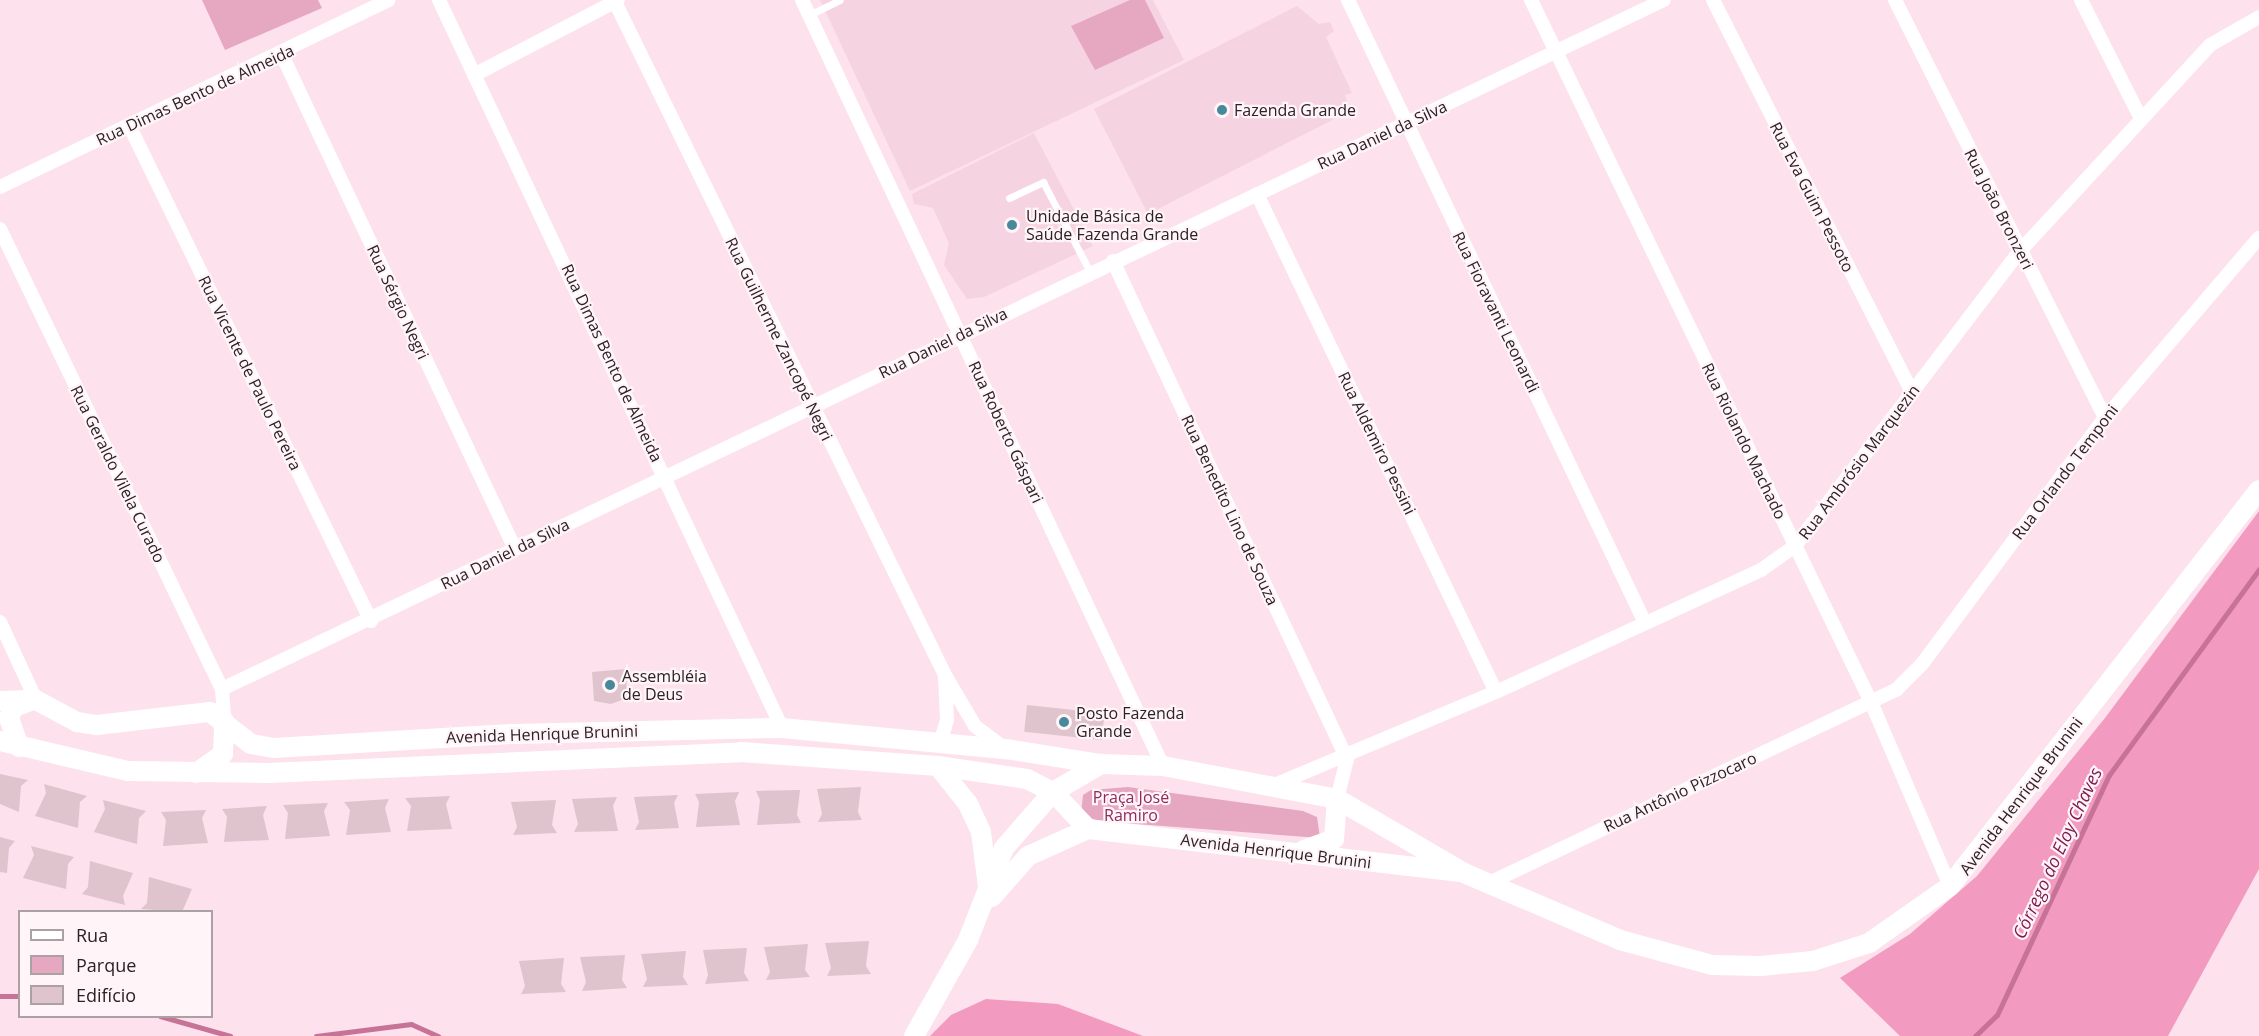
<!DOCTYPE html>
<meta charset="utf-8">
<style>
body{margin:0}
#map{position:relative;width:2259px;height:1036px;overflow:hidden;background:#fde1ec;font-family:"Open Sans",sans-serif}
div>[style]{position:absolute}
.built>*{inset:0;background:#f6d3e0}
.green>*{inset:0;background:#e6a7c1}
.forest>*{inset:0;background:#f29ac0}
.stream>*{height:5px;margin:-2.5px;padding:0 2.5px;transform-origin:2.5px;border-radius:2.5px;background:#c67397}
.building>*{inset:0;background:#dfc4ce;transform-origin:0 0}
.service>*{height:7px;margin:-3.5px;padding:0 3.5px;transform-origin:3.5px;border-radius:3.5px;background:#fff}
.minor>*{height:14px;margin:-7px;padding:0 7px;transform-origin:7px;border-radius:7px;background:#fff}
.secondary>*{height:20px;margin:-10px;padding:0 10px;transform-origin:10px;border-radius:10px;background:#fff}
.dots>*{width:16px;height:16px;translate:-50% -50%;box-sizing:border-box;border:3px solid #fff4f8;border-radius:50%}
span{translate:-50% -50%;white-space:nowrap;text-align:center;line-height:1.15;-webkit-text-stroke:4.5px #fff4f8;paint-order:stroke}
.street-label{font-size:16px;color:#2c2226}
.poi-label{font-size:16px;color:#2c2226}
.left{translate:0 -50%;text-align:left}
.park-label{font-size:16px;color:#8e2a5d}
.water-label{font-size:18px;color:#7f1a50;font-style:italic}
.legend{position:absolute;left:18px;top:910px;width:195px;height:108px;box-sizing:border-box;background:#fff4f8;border:2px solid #aba0a4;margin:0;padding:8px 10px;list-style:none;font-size:18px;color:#2c2226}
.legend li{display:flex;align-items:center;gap:12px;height:30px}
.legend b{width:30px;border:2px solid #aba0a4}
</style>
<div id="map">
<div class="built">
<i style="clip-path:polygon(820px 0,1153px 0,1184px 60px,910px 191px)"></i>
<i style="clip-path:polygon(1297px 6px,1319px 24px,1330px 22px,1334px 31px,1326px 37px,1352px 93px,1345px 95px,1350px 111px,1148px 214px,1094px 109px)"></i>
<i style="clip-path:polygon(1034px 133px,1093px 246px,984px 297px,967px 299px,944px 265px,949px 243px,933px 208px,914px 204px,912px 194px)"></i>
</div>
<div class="green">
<i style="clip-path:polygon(202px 0,318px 0,322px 8px,225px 50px)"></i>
<i style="clip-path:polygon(1130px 0,1145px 0,1164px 38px,1095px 70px,1071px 26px)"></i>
<i style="clip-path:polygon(1128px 787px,1303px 811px,1317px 817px,1320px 838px,1097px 821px,1081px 814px,1083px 795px,1091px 790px)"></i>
</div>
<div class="forest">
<i style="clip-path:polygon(2259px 511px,2259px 869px,2168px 1036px,1900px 1036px,1840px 978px,1910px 934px,1977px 876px,2105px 718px)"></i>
<i style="clip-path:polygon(986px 999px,1058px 1004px,1143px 1036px,930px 1036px,951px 1015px)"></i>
</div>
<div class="stream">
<i style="left:0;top:996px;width:20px"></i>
<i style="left:160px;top:1016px;width:73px;rotate:15.9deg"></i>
<i style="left:316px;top:1036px;width:96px;rotate:-7.2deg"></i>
<i style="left:411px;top:1024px;width:30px;rotate:24deg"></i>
<i style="left:1975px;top:1036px;width:30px;rotate:-44deg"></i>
<i style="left:1997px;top:1015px;width:265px;rotate:-65deg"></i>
<i style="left:2109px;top:775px;width:255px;rotate:-53.9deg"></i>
</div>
<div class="building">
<i style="clip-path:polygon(626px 669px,627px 698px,611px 704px,594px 701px,592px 672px)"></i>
<i style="left:1027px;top:705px;width:78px;height:27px;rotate:6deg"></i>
<i style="clip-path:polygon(0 774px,28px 780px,21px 786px,19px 812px,0 804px)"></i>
<i style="clip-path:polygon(44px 784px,87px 796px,80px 802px,78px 828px,35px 816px,46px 793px)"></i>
<i style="clip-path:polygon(861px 787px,858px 812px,862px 820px,818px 822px,822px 814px,817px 789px)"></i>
<i style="clip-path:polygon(800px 790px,797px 815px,801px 823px,757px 825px,760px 800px,756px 791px)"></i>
<i style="clip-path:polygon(739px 792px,735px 801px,740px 825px,696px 827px,699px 802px,695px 794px)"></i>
<i style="clip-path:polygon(678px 795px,674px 803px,679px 828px,635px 830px,639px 822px,634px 797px)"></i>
<i style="clip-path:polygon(450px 796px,446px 804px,452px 829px,407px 831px,411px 806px,405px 798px)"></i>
<i style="clip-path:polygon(617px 797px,613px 806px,618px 831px,574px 832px,578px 824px,572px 799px)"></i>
<i style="clip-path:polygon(389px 799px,385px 808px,391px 832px,346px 835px,350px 810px,344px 802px)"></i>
<i style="clip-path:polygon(103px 800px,146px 811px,139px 818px,137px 844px,94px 832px,105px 809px)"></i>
<i style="clip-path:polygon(556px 800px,552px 825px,557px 833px,513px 835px,517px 827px,511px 802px)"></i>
<i style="clip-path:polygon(328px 803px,324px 811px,330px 836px,285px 839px,288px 813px,283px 805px)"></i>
<i style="clip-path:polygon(267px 806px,263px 815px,269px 840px,224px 842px,227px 817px,222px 809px)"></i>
<i style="clip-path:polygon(206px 810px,202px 818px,208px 843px,163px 846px,166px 820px,161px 812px)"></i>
<i style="clip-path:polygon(0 837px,15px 841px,9px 848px,7px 873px,0 872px)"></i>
<i style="clip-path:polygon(31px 846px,74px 857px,68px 864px,66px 889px,23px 878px,34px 855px)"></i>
<i style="clip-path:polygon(90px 861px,133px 873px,123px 896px,125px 905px,82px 894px,88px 887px)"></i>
<i style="clip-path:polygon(149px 877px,192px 889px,182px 912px,141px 909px,147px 903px)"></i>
<i style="clip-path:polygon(869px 941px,866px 966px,871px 974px,827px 976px,831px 968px,825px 943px)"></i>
<i style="clip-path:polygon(808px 944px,805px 970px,810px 977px,766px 980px,770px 972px,764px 947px)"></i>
<i style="clip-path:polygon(747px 948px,744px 973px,749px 981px,705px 984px,708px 975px,703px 950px)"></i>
<i style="clip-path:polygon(686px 951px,683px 977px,688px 985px,643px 987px,647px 979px,641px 954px)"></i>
<i style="clip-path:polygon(625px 955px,622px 980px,627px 988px,582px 991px,586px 982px,580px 957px)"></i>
<i style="clip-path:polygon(564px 958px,561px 984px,566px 992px,521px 994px,525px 986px,519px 961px)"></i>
</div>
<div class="service">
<i style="left:809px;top:15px;width:34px;rotate:-26deg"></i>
<i style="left:1009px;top:198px;width:38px;rotate:-25deg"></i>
<i style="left:1043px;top:182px;width:102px;rotate:62.4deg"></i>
</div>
<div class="minor">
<i style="left:439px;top:0;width:805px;rotate:64.77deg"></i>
<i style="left:802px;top:0;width:847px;rotate:64.77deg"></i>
<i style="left:1348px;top:0;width:690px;rotate:64.51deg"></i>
<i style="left:1531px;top:0;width:780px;rotate:64.16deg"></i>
<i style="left:1871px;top:702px;width:200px;rotate:66.8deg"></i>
<i style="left:1713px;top:0;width:441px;rotate:63.1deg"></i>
<i style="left:1895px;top:0;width:468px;rotate:63.3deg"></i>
<i style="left:2081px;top:0;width:133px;rotate:63.2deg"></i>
<i style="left:615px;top:2px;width:750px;rotate:63.88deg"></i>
<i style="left:945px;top:675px;width:59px;rotate:59.5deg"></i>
<i style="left:975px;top:726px;width:36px;rotate:37deg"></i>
<i style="left:282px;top:55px;width:546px;rotate:64.75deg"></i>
<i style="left:474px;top:75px;width:162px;rotate:-27.5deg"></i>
<i style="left:129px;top:125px;width:552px;rotate:63.99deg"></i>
<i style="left:0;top:187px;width:431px;rotate:-25.7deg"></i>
<i style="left:1257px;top:194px;width:552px;rotate:64.36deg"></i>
<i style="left:0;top:229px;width:511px;rotate:64.24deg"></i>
<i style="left:222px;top:689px;width:32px;rotate:86deg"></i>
<i style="left:1113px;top:261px;width:550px;rotate:64.83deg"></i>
<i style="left:0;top:622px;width:86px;rotate:65.2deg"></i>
<i style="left:222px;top:689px;width:1598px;rotate:-25.54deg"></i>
<i style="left:940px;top:743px;width:24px;rotate:-73deg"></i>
<i style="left:947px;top:720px;width:43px;rotate:-92.7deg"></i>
<i style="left:1272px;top:786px;width:243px;rotate:-22.8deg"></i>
<i style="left:1496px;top:692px;width:292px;rotate:-24.7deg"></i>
<i style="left:1761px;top:570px;width:42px;rotate:-35.2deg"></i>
<i style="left:1795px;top:546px;width:371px;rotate:-52.7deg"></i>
<i style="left:2020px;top:251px;width:280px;rotate:-47.3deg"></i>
<i style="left:2210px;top:45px;width:56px;rotate:-29.7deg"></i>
<i style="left:1337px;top:799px;width:41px;rotate:-76deg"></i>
<i style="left:1489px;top:883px;width:452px;rotate:-25.4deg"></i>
<i style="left:1897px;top:689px;width:35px;rotate:-45deg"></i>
<i style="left:1922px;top:664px;width:307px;rotate:-53.4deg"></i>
<i style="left:2105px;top:418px;width:237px;rotate:-49.5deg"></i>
</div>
<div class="secondary">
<i style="left:0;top:701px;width:36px;rotate:-2deg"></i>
<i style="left:36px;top:700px;width:47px;rotate:28.2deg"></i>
<i style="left:77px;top:722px;width:20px;rotate:9deg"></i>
<i style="left:97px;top:725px;width:114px;rotate:-6.6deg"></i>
<i style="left:210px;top:712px;width:52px;rotate:38deg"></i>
<i style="left:251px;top:744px;width:23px;rotate:10deg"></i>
<i style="left:274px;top:748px;width:239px;rotate:-3.4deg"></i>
<i style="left:513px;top:734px;width:269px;rotate:-1.3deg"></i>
<i style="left:782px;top:728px;width:225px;rotate:5.4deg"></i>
<i style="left:1006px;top:749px;width:96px;rotate:9deg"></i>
<i style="left:1101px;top:764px;width:62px;rotate:1.8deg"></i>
<i style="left:1163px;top:766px;width:177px;rotate:10.7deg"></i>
<i style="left:1337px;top:799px;width:147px;rotate:30.2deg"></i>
<i style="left:1464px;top:873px;width:170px;rotate:23.2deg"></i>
<i style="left:1620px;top:940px;width:95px;rotate:15.2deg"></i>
<i style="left:1712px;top:965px;width:48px;rotate:1.2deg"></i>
<i style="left:1760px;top:966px;width:53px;rotate:-5.4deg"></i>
<i style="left:1813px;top:961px;width:59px;rotate:-17.8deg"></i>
<i style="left:1869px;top:943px;width:99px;rotate:-35.1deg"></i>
<i style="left:1950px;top:886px;width:502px;rotate:-52.03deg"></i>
<i style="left:0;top:741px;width:131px;rotate:13.2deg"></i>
<i style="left:128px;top:771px;width:140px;rotate:0.8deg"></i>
<i style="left:268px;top:773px;width:473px;rotate:-2.5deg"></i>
<i style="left:741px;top:752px;width:197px;rotate:4.1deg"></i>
<i style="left:938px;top:766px;width:90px;rotate:8.3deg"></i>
<i style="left:1027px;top:779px;width:29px;rotate:27deg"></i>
<i style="left:1053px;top:792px;width:51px;rotate:46.6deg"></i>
<i style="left:19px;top:747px;width:31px;rotate:-109deg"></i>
<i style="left:9px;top:718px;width:12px;rotate:-66deg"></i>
<i style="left:14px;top:707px;width:20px;rotate:-20deg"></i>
<i style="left:938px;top:766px;width:48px;rotate:51.7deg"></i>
<i style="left:968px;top:804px;width:31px;rotate:65deg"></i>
<i style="left:981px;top:832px;width:55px;rotate:82.7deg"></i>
<i style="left:196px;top:773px;width:33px;rotate:-35deg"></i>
<i style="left:223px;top:754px;width:33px;rotate:-88deg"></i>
<i style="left:1088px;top:829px;width:375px;rotate:6.6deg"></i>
<i style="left:1304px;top:850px;width:32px;rotate:-20deg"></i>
<i style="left:1334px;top:839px;width:40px;rotate:-85.7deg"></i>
<i style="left:992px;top:897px;width:55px;rotate:-48.7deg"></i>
<i style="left:1028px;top:856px;width:66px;rotate:-24.2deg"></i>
<i style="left:914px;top:1036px;width:110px;rotate:-60.6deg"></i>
<i style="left:968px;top:940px;width:99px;rotate:-68.6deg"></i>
<i style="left:1004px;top:848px;width:74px;rotate:-48.8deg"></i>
<i style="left:1053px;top:792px;width:56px;rotate:-30.3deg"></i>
</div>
<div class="dots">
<i style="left:1222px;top:110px;background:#47899b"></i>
<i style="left:1012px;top:225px;background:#47899b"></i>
<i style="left:610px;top:685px;background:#47899b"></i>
<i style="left:1064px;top:722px;background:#47899b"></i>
</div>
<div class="street-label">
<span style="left:195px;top:95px;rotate:-25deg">Rua Dimas Bento de Almeida</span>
<span style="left:1382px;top:135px;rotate:-25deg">Rua Daniel da Silva</span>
<span style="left:1812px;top:197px;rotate:63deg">Rua Eva Guim Pessoto</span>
<span style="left:1999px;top:209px;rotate:63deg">Rua João Bronzeri</span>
<span style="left:398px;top:302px;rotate:65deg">Rua Sérgio Negri</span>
<span style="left:1496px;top:312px;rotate:64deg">Rua Fioravanti Leonardi</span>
<span style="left:779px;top:339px;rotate:64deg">Rua Guilherme Zancopé Negri</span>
<span style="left:943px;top:343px;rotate:-26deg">Rua Daniel da Silva</span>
<span style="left:612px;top:363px;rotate:65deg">Rua Dimas Bento de Almeida</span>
<span style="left:250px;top:373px;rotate:64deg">Rua Vicente de Paulo Pereira</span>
<span style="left:1006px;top:432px;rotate:65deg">Rua Roberto Gáspari</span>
<span style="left:1744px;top:441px;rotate:64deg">Rua Riolando Machado</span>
<span style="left:1377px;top:443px;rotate:64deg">Rua Aldemiro Pessini</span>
<span style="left:1859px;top:462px;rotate:-53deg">Rua Ambrósio Marquezin</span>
<span style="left:2065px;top:472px;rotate:-53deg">Rua Orlando Temponi</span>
<span style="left:118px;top:474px;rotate:64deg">Rua Geraldo Vilela Curado</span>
<span style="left:1230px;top:510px;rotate:65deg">Rua Benedito Lino de Souza</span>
<span style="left:505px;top:554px;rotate:-26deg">Rua Daniel da Silva</span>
<span style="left:542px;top:734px;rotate:-2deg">Avenida Henrique Brunini</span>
<span style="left:1680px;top:792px;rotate:-25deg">Rua Antônio Pizzocaro</span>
<span style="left:2021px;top:796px;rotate:-53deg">Avenida Henrique Brunini</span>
<span style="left:1276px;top:851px;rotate:7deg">Avenida Henrique Brunini</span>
</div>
<div class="poi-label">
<span class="left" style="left:1234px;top:110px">Fazenda Grande</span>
<span class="left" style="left:1026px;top:225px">Unidade Básica de<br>Saúde Fazenda Grande</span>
<span class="left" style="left:622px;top:685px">Assembléia<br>de Deus</span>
<span class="left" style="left:1076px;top:722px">Posto Fazenda<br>Grande</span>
</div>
<div class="park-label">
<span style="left:1131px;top:806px">Praça José<br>Ramiro</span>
</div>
<div class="water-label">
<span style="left:2057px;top:853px;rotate:-65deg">Córrego do Eloy Chaves</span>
</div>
<ul class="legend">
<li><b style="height:8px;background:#fff"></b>Rua</li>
<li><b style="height:16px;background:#e6a7c1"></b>Parque</li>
<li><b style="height:16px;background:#dfc4ce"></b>Edifício</li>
</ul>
</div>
